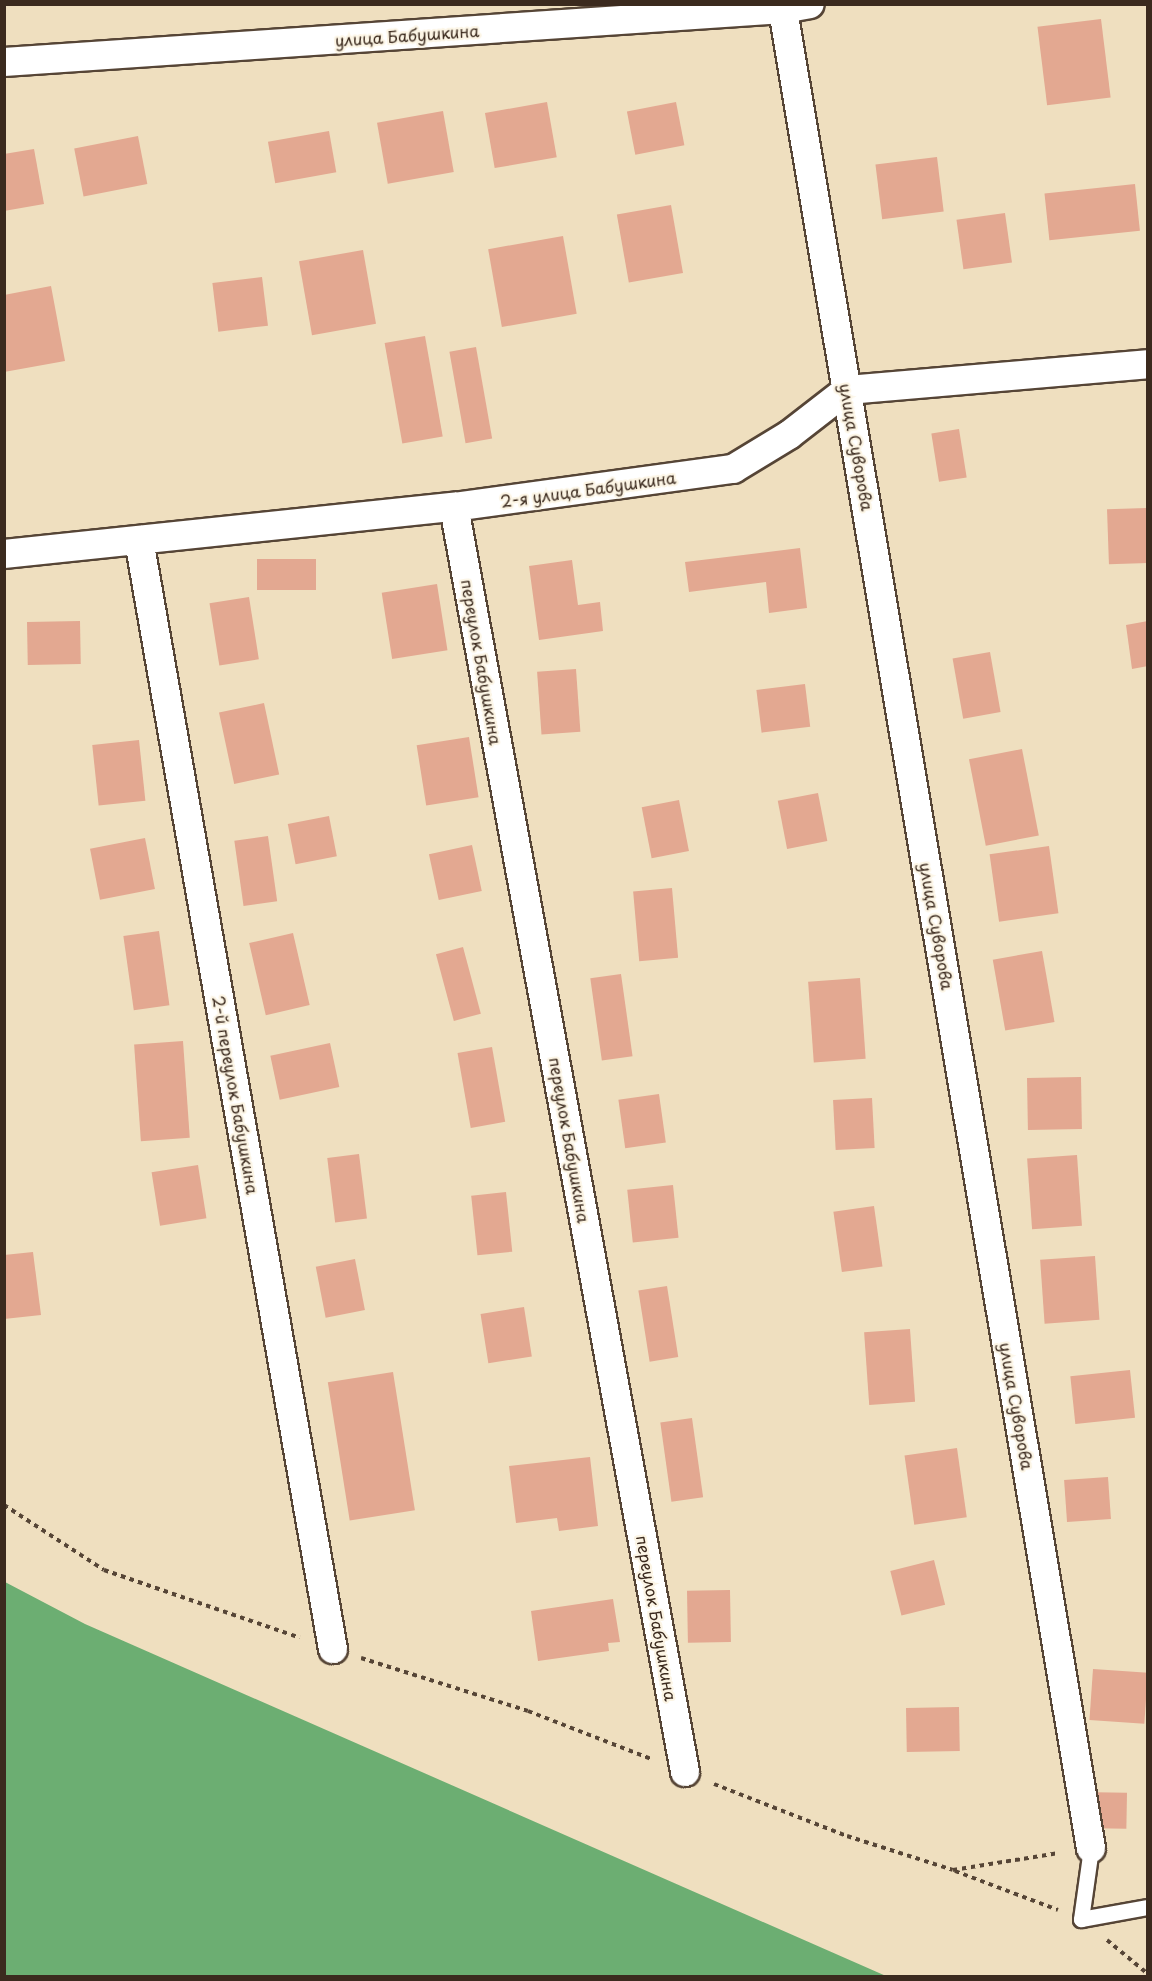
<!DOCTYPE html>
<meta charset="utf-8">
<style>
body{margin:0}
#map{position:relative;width:1152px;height:1981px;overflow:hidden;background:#efdfbf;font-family:"Playpen Sans",sans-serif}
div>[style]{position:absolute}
.forest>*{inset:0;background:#6cae72}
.building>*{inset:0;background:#e3a891;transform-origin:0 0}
.path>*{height:4px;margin-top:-2px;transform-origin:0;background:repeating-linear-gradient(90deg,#564536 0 4.5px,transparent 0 9px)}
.roads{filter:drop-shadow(2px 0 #564536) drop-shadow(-2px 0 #564536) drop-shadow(0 2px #564536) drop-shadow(0 -2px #564536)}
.lane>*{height:15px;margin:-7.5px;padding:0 7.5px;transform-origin:7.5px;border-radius:7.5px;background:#fff}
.street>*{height:28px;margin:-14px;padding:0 14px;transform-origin:14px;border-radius:14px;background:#fff}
span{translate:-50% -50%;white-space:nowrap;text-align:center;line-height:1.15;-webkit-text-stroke:4.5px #fcf5e5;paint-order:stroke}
.street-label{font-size:16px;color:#3b2a1e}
.frame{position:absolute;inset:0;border:6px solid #3b2a1e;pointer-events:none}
</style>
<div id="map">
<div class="forest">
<i style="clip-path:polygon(5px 1582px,85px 1624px,886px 1976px,5px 1976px)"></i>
</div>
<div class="building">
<i style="left:1101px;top:19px;width:79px;height:64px;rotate:83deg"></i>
<i style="left:547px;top:102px;width:56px;height:63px;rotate:80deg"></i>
<i style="left:676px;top:102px;width:44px;height:50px;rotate:79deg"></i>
<i style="left:443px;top:111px;width:62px;height:67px;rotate:80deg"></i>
<i style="left:329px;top:131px;width:42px;height:62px;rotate:80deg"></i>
<i style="left:138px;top:136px;width:49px;height:65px;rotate:79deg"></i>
<i style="clip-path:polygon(34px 149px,44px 204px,4px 211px,4px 154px)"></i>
<i style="left:937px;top:157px;width:55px;height:62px;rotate:83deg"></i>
<i style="left:1135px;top:184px;width:47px;height:91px;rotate:84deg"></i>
<i style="left:671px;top:205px;width:69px;height:55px;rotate:80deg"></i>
<i style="left:1005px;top:213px;width:50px;height:49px;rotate:82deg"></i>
<i style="left:563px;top:236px;width:79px;height:76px;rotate:80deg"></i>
<i style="left:363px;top:250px;width:75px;height:65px;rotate:80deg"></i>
<i style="left:262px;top:277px;width:49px;height:50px;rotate:83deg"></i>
<i style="clip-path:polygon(51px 286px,65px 361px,4px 372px,4px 295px)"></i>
<i style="left:425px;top:336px;width:102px;height:41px;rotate:80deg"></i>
<i style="left:476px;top:347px;width:93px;height:27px;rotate:80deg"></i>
<i style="left:959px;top:429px;width:49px;height:28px;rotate:81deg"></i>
<i style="left:1146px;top:508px;width:55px;height:39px;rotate:88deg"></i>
<i style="clip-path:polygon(800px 548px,807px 608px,769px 613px,766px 582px,689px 592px,685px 562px)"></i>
<i style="left:316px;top:559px;width:31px;height:59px;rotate:90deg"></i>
<i style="clip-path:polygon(572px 560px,578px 605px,600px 602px,603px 631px,539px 640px,529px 566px)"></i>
<i style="left:437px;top:584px;width:67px;height:56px;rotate:81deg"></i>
<i style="left:249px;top:597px;width:63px;height:40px;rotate:81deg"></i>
<i style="left:80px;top:621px;width:43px;height:53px;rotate:89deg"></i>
<i style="clip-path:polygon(1148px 621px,1148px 666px,1132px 669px,1126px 625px)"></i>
<i style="left:990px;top:652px;width:61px;height:38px;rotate:80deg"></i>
<i style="left:576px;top:669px;width:63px;height:39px;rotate:86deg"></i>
<i style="left:805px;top:684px;width:43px;height:49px;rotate:83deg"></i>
<i style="left:264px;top:703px;width:73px;height:46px;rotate:78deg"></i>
<i style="left:469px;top:737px;width:61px;height:53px;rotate:81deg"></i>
<i style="left:139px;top:740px;width:61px;height:47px;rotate:84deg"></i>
<i style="left:1022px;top:749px;width:88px;height:54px;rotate:79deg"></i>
<i style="left:818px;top:793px;width:49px;height:41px;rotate:79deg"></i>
<i style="left:679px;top:800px;width:52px;height:38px;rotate:79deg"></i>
<i style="left:329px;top:816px;width:41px;height:42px;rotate:79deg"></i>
<i style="left:268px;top:836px;width:66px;height:34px;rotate:82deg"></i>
<i style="left:145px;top:838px;width:52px;height:56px;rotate:79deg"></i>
<i style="left:472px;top:845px;width:47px;height:44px;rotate:78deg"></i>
<i style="left:1049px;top:846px;width:68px;height:60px;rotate:82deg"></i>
<i style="left:672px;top:888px;width:70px;height:39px;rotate:85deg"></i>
<i style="left:159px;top:931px;width:75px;height:36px;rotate:82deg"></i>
<i style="left:293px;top:933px;width:74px;height:45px;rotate:77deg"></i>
<i style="left:463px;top:947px;width:69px;height:28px;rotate:75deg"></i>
<i style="left:1042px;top:951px;width:72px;height:50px;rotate:80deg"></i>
<i style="left:621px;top:974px;width:83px;height:31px;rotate:82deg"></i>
<i style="left:860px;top:978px;width:81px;height:52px;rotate:86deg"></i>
<i style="left:183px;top:1041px;width:97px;height:49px;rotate:86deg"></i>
<i style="left:330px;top:1043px;width:45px;height:61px;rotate:78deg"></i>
<i style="left:492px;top:1047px;width:76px;height:35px;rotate:80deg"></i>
<i style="left:1081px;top:1077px;width:52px;height:54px;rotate:89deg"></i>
<i style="left:659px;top:1094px;width:49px;height:41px;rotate:82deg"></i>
<i style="left:872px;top:1098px;width:50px;height:39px;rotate:87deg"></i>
<i style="left:359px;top:1154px;width:65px;height:32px;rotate:83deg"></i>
<i style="left:1077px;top:1155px;width:71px;height:50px;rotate:86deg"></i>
<i style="left:198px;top:1165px;width:54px;height:47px;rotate:81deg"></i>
<i style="left:673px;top:1185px;width:53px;height:46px;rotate:84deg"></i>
<i style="left:506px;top:1192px;width:60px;height:35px;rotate:84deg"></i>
<i style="left:874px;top:1206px;width:61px;height:41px;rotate:82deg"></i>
<i style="clip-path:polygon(33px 1252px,41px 1315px,4px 1319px,4px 1255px)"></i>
<i style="left:1095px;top:1256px;width:64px;height:55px;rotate:86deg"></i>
<i style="left:355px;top:1259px;width:52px;height:40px;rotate:79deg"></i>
<i style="left:667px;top:1286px;width:72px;height:29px;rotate:81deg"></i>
<i style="left:524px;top:1307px;width:50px;height:44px;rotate:81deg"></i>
<i style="left:910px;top:1329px;width:73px;height:46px;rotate:86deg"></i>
<i style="left:1130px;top:1370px;width:48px;height:60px;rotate:84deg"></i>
<i style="left:393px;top:1372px;width:140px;height:66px;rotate:81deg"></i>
<i style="left:692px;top:1418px;width:80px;height:32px;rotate:82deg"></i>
<i style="left:957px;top:1448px;width:70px;height:53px;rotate:82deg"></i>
<i style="clip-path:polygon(590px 1457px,598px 1526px,559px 1531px,557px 1518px,516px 1523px,509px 1466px)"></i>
<i style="left:1108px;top:1477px;width:42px;height:44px;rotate:86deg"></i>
<i style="left:934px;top:1560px;width:46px;height:45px;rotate:76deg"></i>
<i style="left:730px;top:1590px;width:52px;height:43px;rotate:89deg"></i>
<i style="clip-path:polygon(613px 1599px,620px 1642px,608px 1643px,609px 1651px,538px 1661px,531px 1611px)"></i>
<i style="left:1093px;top:1669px;width:55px;height:51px;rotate:4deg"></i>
<i style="left:959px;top:1707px;width:44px;height:53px;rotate:89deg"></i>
<i style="left:1080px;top:1792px;width:47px;height:36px;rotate:1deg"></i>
</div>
<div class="path">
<i style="left:4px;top:1505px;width:119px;rotate:33deg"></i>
<i style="left:104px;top:1570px;width:207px;rotate:19.1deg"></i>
<i style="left:361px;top:1658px;width:175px;rotate:17.6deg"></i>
<i style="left:528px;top:1711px;width:132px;rotate:21.3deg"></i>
<i style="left:714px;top:1784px;width:143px;rotate:21.4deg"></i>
<i style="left:847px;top:1836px;width:111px;rotate:17.8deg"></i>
<i style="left:953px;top:1870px;width:107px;rotate:-9.1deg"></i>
<i style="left:955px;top:1871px;width:110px;rotate:20.7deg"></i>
<i style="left:1107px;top:1940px;width:53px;rotate:39.7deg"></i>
</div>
<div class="roads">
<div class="lane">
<i style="left:1091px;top:1848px;width:72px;rotate:98deg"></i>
<i style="left:1081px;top:1919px;width:68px;rotate:-10.2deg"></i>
</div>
<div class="street">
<i style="left:782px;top:4px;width:1870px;rotate:80.49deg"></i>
<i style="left:4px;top:62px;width:781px;rotate:-3.89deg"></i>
<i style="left:783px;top:9px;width:27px;rotate:-10deg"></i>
<i style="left:454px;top:507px;width:1286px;rotate:79.65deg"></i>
<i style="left:139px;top:540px;width:1126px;rotate:80.08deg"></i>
<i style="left:4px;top:554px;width:452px;rotate:-6deg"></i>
<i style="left:454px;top:507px;width:282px;rotate:-7.8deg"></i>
<i style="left:733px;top:469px;width:66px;rotate:-31.3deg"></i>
<i style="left:789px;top:435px;width:73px;rotate:-37.8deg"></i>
<i style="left:847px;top:390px;width:302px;rotate:-4.9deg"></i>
</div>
</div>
<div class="street-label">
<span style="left:407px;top:35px;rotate:-4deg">улица Бабушкина</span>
<span style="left:857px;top:447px;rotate:80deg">улица Суворова</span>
<span style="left:588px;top:489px;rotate:-8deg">2-я улица Бабушкина</span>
<span style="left:482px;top:662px;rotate:80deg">переулок Бабушкина</span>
<span style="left:937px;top:926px;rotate:80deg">улица Суворова</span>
<span style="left:236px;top:1095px;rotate:80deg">2-й переулок Бабушкина</span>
<span style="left:570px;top:1140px;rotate:80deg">переулок Бабушкина</span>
<span style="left:1017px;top:1406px;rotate:80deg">улица Суворова</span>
<span style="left:657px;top:1618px;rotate:80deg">переулок Бабушкина</span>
</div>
<div class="frame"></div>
</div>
